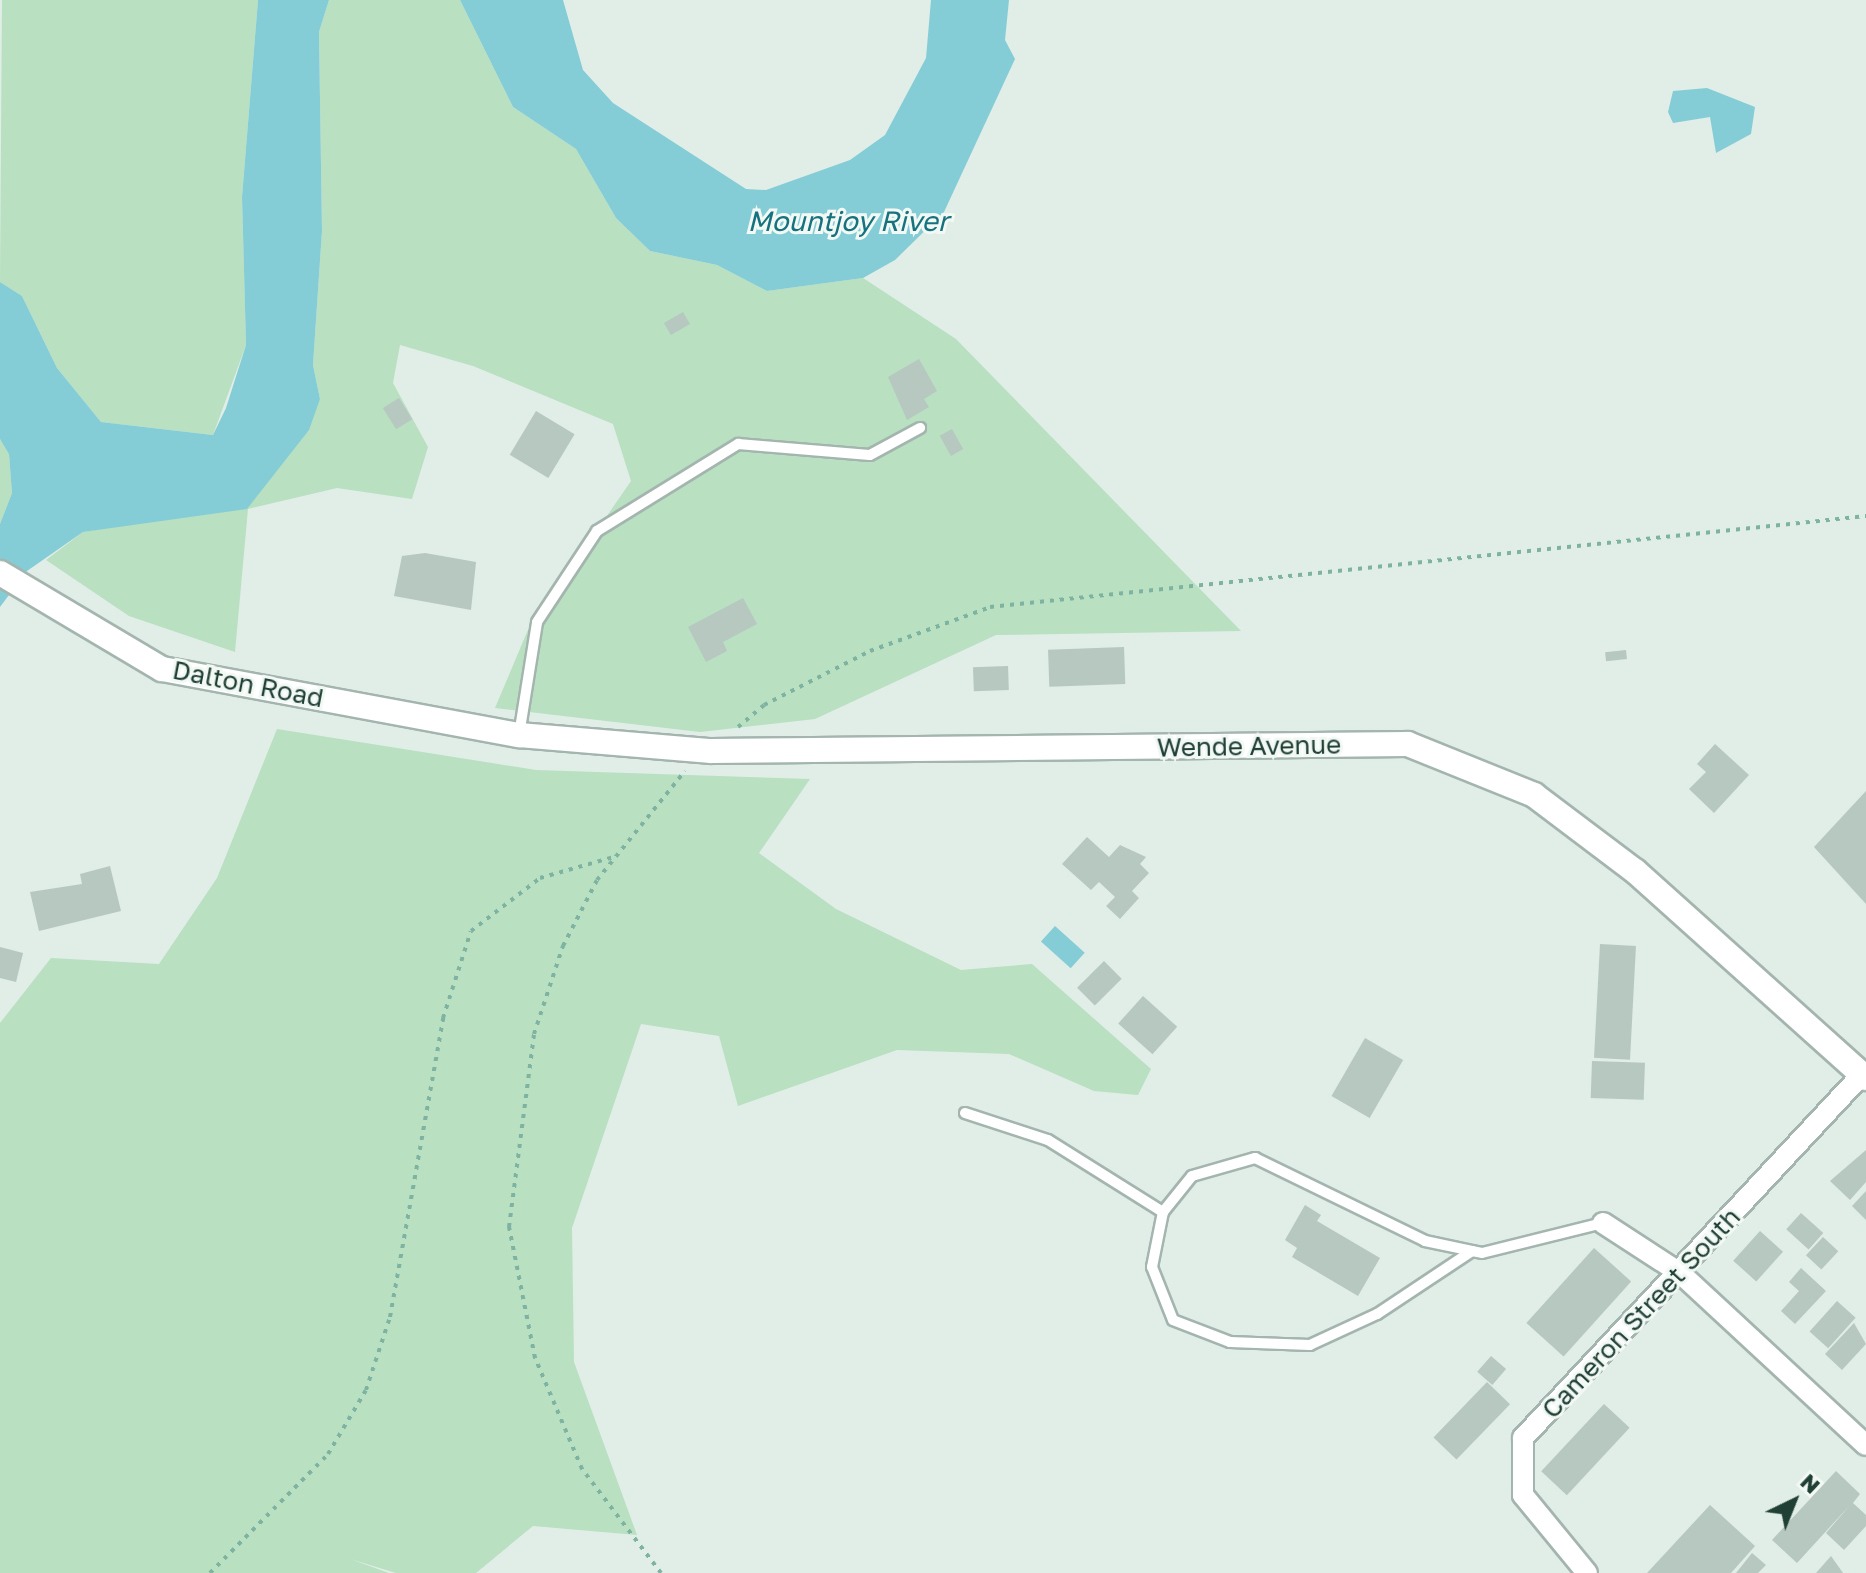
<!DOCTYPE html>
<style>
body{margin:0}
#map{position:relative;width:1866px;height:1573px;overflow:hidden;background:#e1ede7;font-family:"Golos Text",sans-serif}
div>[style]{position:absolute}
.green>*{inset:0;background:#b8e0c1}
.water>*{inset:0;background:#85cdd6;transform-origin:0 0}
.building>*{inset:0;background:#b6c8c0;transform-origin:0 0}
.path>*{height:4px;margin-top:-2px;transform-origin:0;background:repeating-linear-gradient(90deg,#7fb3a1 0 4px,transparent 0 10px)}
.roads{filter:drop-shadow(2px 0 #a3b5ae) drop-shadow(-2px 0 #a3b5ae) drop-shadow(0 2px #a3b5ae) drop-shadow(0 -2px #a3b5ae)}
.service>*{height:10px;margin:-5px;padding:0 5px;transform-origin:5px;border-radius:5px;background:#fff}
.minor>*{height:20px;margin:-10px;padding:0 10px;transform-origin:10px;border-radius:10px;background:#fff}
.tertiary>*{height:24px;margin:-12px;padding:0 12px;transform-origin:12px;border-radius:12px;background:#fff}
span{translate:-50% -50%;white-space:nowrap;text-align:center;line-height:1.15;-webkit-text-stroke:6px #f2f9f5;paint-order:stroke}
.street-label{font-size:26px;color:#203f35}
.water-label{font-size:28px;color:#16727f;font-style:italic}
.north{position:absolute;left:1754px;top:1461px;width:80px;height:80px;-webkit-text-stroke:6px #f2f9f5;paint-order:stroke;rotate:43deg;font-size:22px;font-weight:700;line-height:32px;text-align:center;color:#203f35}
.north::after{content:'';display:block;margin:auto;width:28px;height:36px;background:#203f35;clip-path:polygon(50% 0,100% 100%,50% 72%,0 100%)}
</style>
<div id="map">
<div class="green">
<i style="clip-path:polygon(2px 0,258px 0,242px 197px,246px 345px,213px 435px,101px 422px,57px 368px,22px 296px,0 282px)"></i>
<i style="clip-path:polygon(329px 0,460px 0,513px 107px,576px 149px,616px 218px,650px 251px,717px 265px,767px 291px,863px 278px,956px 339px,1241px 631px,996px 635px,815px 719px,700px 732px,495px 708px,527px 632px,631px 481px,613px 424px,473px 366px,400px 345px,393px 383px,428px 447px,412px 499px,337px 488px,248px 509px,235px 652px,129px 616px,46px 560px,83px 532px,185px 515px,320px 399px,313px 365px,322px 231px,319px 32px)"></i>
<i style="clip-path:polygon(0 439px,9px 453px,12px 493px,0 524px)"></i>
<i style="clip-path:polygon(277px 729px,536px 770px,810px 779px,759px 853px,836px 909px,961px 970px,1032px 964px,1151px 1069px,1138px 1095px,1094px 1091px,1009px 1054px,897px 1050px,738px 1106px,719px 1036px,641px 1024px,572px 1228px,574px 1362px,637px 1535px,533px 1526px,476px 1573px,396px 1573px,350px 1559px,389px 1573px,0 1573px,0 1023px,51px 958px,159px 964px,217px 878px)"></i>
</div>
<div class="water">
<i style="clip-path:polygon(258px 0,329px 0,319px 32px,322px 231px,313px 365px,320px 399px,309px 430px,247px 509px,83px 532px,27px 571px,0 607px,0 524px,12px 493px,9px 454px,0 439px,0 282px,22px 296px,57px 368px,101px 422px,213px 435px,226px 408px,246px 345px,242px 197px)"></i>
<i style="clip-path:polygon(460px 0,563px 0,583px 70px,613px 103px,746px 189px,766px 190px,850px 160px,885px 135px,926px 58px,931px 0,1009px 0,1005px 40px,1015px 59px,944px 212px,895px 260px,863px 278px,767px 291px,717px 265px,650px 251px,616px 218px,576px 149px,513px 107px)"></i>
<i style="clip-path:polygon(1707px 88px,1755px 107px,1751px 134px,1716px 153px,1710px 117px,1673px 123px,1668px 112px,1673px 91px)"></i>
<i style="left:1055px;top:926px;width:40px;height:21px;rotate:42deg"></i>
</div>
<div class="building">
<i style="left:683px;top:312px;width:14px;height:22px;rotate:60deg"></i>
<i style="clip-path:polygon(919px 359px,937px 391px,924px 399px,929px 407px,907px 420px,888px 377px)"></i>
<i style="left:399px;top:398px;width:25px;height:19px;rotate:58deg"></i>
<i style="left:536px;top:411px;width:45px;height:51px;rotate:31deg"></i>
<i style="left:952px;top:429px;width:23px;height:14px;rotate:61deg"></i>
<i style="clip-path:polygon(425px 553px,476px 562px,471px 610px,394px 596px,402px 556px)"></i>
<i style="clip-path:polygon(743px 598px,757px 624px,723px 642px,727px 651px,706px 662px,688px 627px)"></i>
<i style="left:1124px;top:647px;width:37px;height:76px;rotate:88deg"></i>
<i style="left:1626px;top:650px;width:9px;height:21px;rotate:84deg"></i>
<i style="left:1008px;top:666px;width:24px;height:35px;rotate:88deg"></i>
<i style="clip-path:polygon(1715px 744px,1749px 775px,1714px 813px,1689px 789px,1706px 772px,1697px 764px)"></i>
<i style="clip-path:polygon(1866px 791px,1866px 904px,1814px 847px)"></i>
<i style="clip-path:polygon(1087px 837px,1109px 857px,1120px 845px,1146px 857px,1140px 864px,1149px 873px,1132px 891px,1139px 898px,1120px 919px,1106px 906px,1115px 897px,1099px 882px,1091px 890px,1062px 864px)"></i>
<i style="clip-path:polygon(110px 866px,121px 911px,39px 931px,30px 892px,82px 884px,80px 874px)"></i>
<i style="left:1600px;top:944px;width:36px;height:114px;rotate:3deg"></i>
<i style="clip-path:polygon(0 947px,23px 953px,16px 982px,0 978px)"></i>
<i style="left:1104px;top:961px;width:25px;height:38px;rotate:45deg"></i>
<i style="left:1143px;top:996px;width:46px;height:37px;rotate:42deg"></i>
<i style="left:1365px;top:1038px;width:44px;height:67px;rotate:30deg"></i>
<i style="left:1592px;top:1061px;width:53px;height:37px;rotate:2deg"></i>
<i style="clip-path:polygon(1866px 1150px,1866px 1182px,1850px 1200px,1830px 1181px)"></i>
<i style="clip-path:polygon(1866px 1191px,1866px 1220px,1852px 1206px)"></i>
<i style="clip-path:polygon(1305px 1205px,1321px 1215px,1317px 1221px,1380px 1258px,1358px 1296px,1292px 1257px,1297px 1248px,1285px 1240px)"></i>
<i style="left:1801px;top:1213px;width:30px;height:22px;rotate:42deg"></i>
<i style="left:1760px;top:1231px;width:31px;height:40px;rotate:42deg"></i>
<i style="left:1823px;top:1237px;width:21px;height:25px;rotate:43deg"></i>
<i style="left:1594px;top:1248px;width:50px;height:101px;rotate:42deg"></i>
<i style="clip-path:polygon(1801px 1268px,1826px 1291px,1795px 1324px,1781px 1311px,1799px 1291px,1789px 1282px)"></i>
<i style="left:1837px;top:1301px;width:25px;height:41px;rotate:42deg"></i>
<i style="clip-path:polygon(1854px 1323px,1866px 1344px,1842px 1370px,1825px 1354px)"></i>
<i style="left:1491px;top:1356px;width:20px;height:21px;rotate:41deg"></i>
<i style="left:1487px;top:1382px;width:32px;height:77px;rotate:44deg"></i>
<i style="left:1604px;top:1404px;width:35px;height:92px;rotate:43deg"></i>
<i style="clip-path:polygon(1836px 1471px,1860px 1494px,1853px 1503px,1866px 1515px,1866px 1526px,1844px 1550px,1826px 1533px,1850px 1505px,1797px 1563px,1772px 1540px)"></i>
<i style="clip-path:polygon(1710px 1505px,1755px 1546px,1731px 1573px,1647px 1573px)"></i>
<i style="clip-path:polygon(1752px 1553px,1766px 1565px,1758px 1573px,1736px 1573px)"></i>
<i style="clip-path:polygon(1831px 1556px,1843px 1573px,1816px 1573px)"></i>
</div>
<div class="path">
<i style="left:738px;top:727px;width:34px;rotate:-40deg"></i>
<i style="left:764px;top:705px;width:119px;rotate:-27deg"></i>
<i style="left:870px;top:651px;width:128px;rotate:-20.1deg"></i>
<i style="left:990px;top:607px;width:881px;rotate:-5.93deg"></i>
<i style="left:210px;top:1573px;width:168px;rotate:-45.2deg"></i>
<i style="left:328px;top:1454px;width:74px;rotate:-59.3deg"></i>
<i style="left:366px;top:1390px;width:77px;rotate:-71.8deg"></i>
<i style="left:390px;top:1317px;width:304px;rotate:-79.9deg"></i>
<i style="left:443px;top:1018px;width:91px;rotate:-72.2deg"></i>
<i style="left:471px;top:931px;width:87px;rotate:-37.5deg"></i>
<i style="left:540px;top:878px;width:76px;rotate:-16deg"></i>
<i style="left:661px;top:1573px;width:131px;rotate:-127.2deg"></i>
<i style="left:582px;top:1469px;width:121px;rotate:-112.9deg"></i>
<i style="left:535px;top:1358px;width:134px;rotate:-101.2deg"></i>
<i style="left:509px;top:1227px;width:195px;rotate:-82.6deg"></i>
<i style="left:534px;top:1034px;width:93px;rotate:-71.8deg"></i>
<i style="left:563px;top:946px;width:74px;rotate:-62.7deg"></i>
<i style="left:597px;top:880px;width:140px;rotate:-51.1deg"></i>
</div>
<div class="roads">
<div class="service">
<i style="left:519px;top:735px;width:114px;rotate:-80.9deg"></i>
<i style="left:537px;top:622px;width:109px;rotate:-56.6deg"></i>
<i style="left:597px;top:531px;width:166px;rotate:-31.7deg"></i>
<i style="left:738px;top:444px;width:132px;rotate:4.8deg"></i>
<i style="left:870px;top:455px;width:57px;rotate:-28.4deg"></i>
<i style="left:965px;top:1113px;width:87px;rotate:18deg"></i>
<i style="left:1048px;top:1140px;width:136px;rotate:32.1deg"></i>
<i style="left:1472px;top:1251px;width:114px;rotate:146.4deg"></i>
<i style="left:1377px;top:1314px;width:74px;rotate:155.2deg"></i>
<i style="left:1310px;top:1345px;width:80px;rotate:-177.9deg"></i>
<i style="left:1230px;top:1342px;width:61px;rotate:-158.9deg"></i>
<i style="left:1173px;top:1320px;width:57px;rotate:-111.6deg"></i>
<i style="left:1152px;top:1267px;width:56px;rotate:-78.7deg"></i>
<i style="left:1163px;top:1212px;width:46px;rotate:-51.1deg"></i>
<i style="left:1192px;top:1176px;width:66px;rotate:-15.9deg"></i>
<i style="left:1255px;top:1158px;width:189px;rotate:26deg"></i>
<i style="left:1425px;top:1241px;width:48px;rotate:12deg"></i>
<i style="left:1472px;top:1251px;width:10px;rotate:11deg"></i>
<i style="left:1482px;top:1253px;width:125px;rotate:-13.9deg"></i>
</div>
<div class="minor">
<i style="left:1603px;top:1223px;width:92px;rotate:33deg"></i>
<i style="left:1680px;top:1273px;width:253px;rotate:42.8deg"></i>
<i style="left:1587px;top:1573px;width:101px;rotate:-129.4deg"></i>
<i style="left:1523px;top:1495px;width:57px;rotate:-90deg"></i>
<i style="left:1523px;top:1438px;width:497px;rotate:-47deg"></i>
</div>
<div class="tertiary">
<i style="left:0;top:573px;width:188px;rotate:30.7deg"></i>
<i style="left:162px;top:669px;width:363px;rotate:10.5deg"></i>
<i style="left:519px;top:735px;width:193px;rotate:4.8deg"></i>
<i style="left:711px;top:751px;width:697px;rotate:-0.58deg"></i>
<i style="left:1408px;top:744px;width:136px;rotate:22deg"></i>
<i style="left:1534px;top:795px;width:126px;rotate:37deg"></i>
<i style="left:1635px;top:871px;width:310px;rotate:41.9deg"></i>
</div>
</div>
<div class="street-label">
<span style="left:248px;top:684px;rotate:11deg">Dalton Road</span>
<span style="left:1249px;top:746px;rotate:-1deg">Wende Avenue</span>
<span style="left:1641px;top:1313px;rotate:-47deg">Cameron Street South</span>
</div>
<div class="water-label">
<span style="left:848px;top:221px">Mountjoy River</span>
</div>
<div class="north">N</div>
</div>
